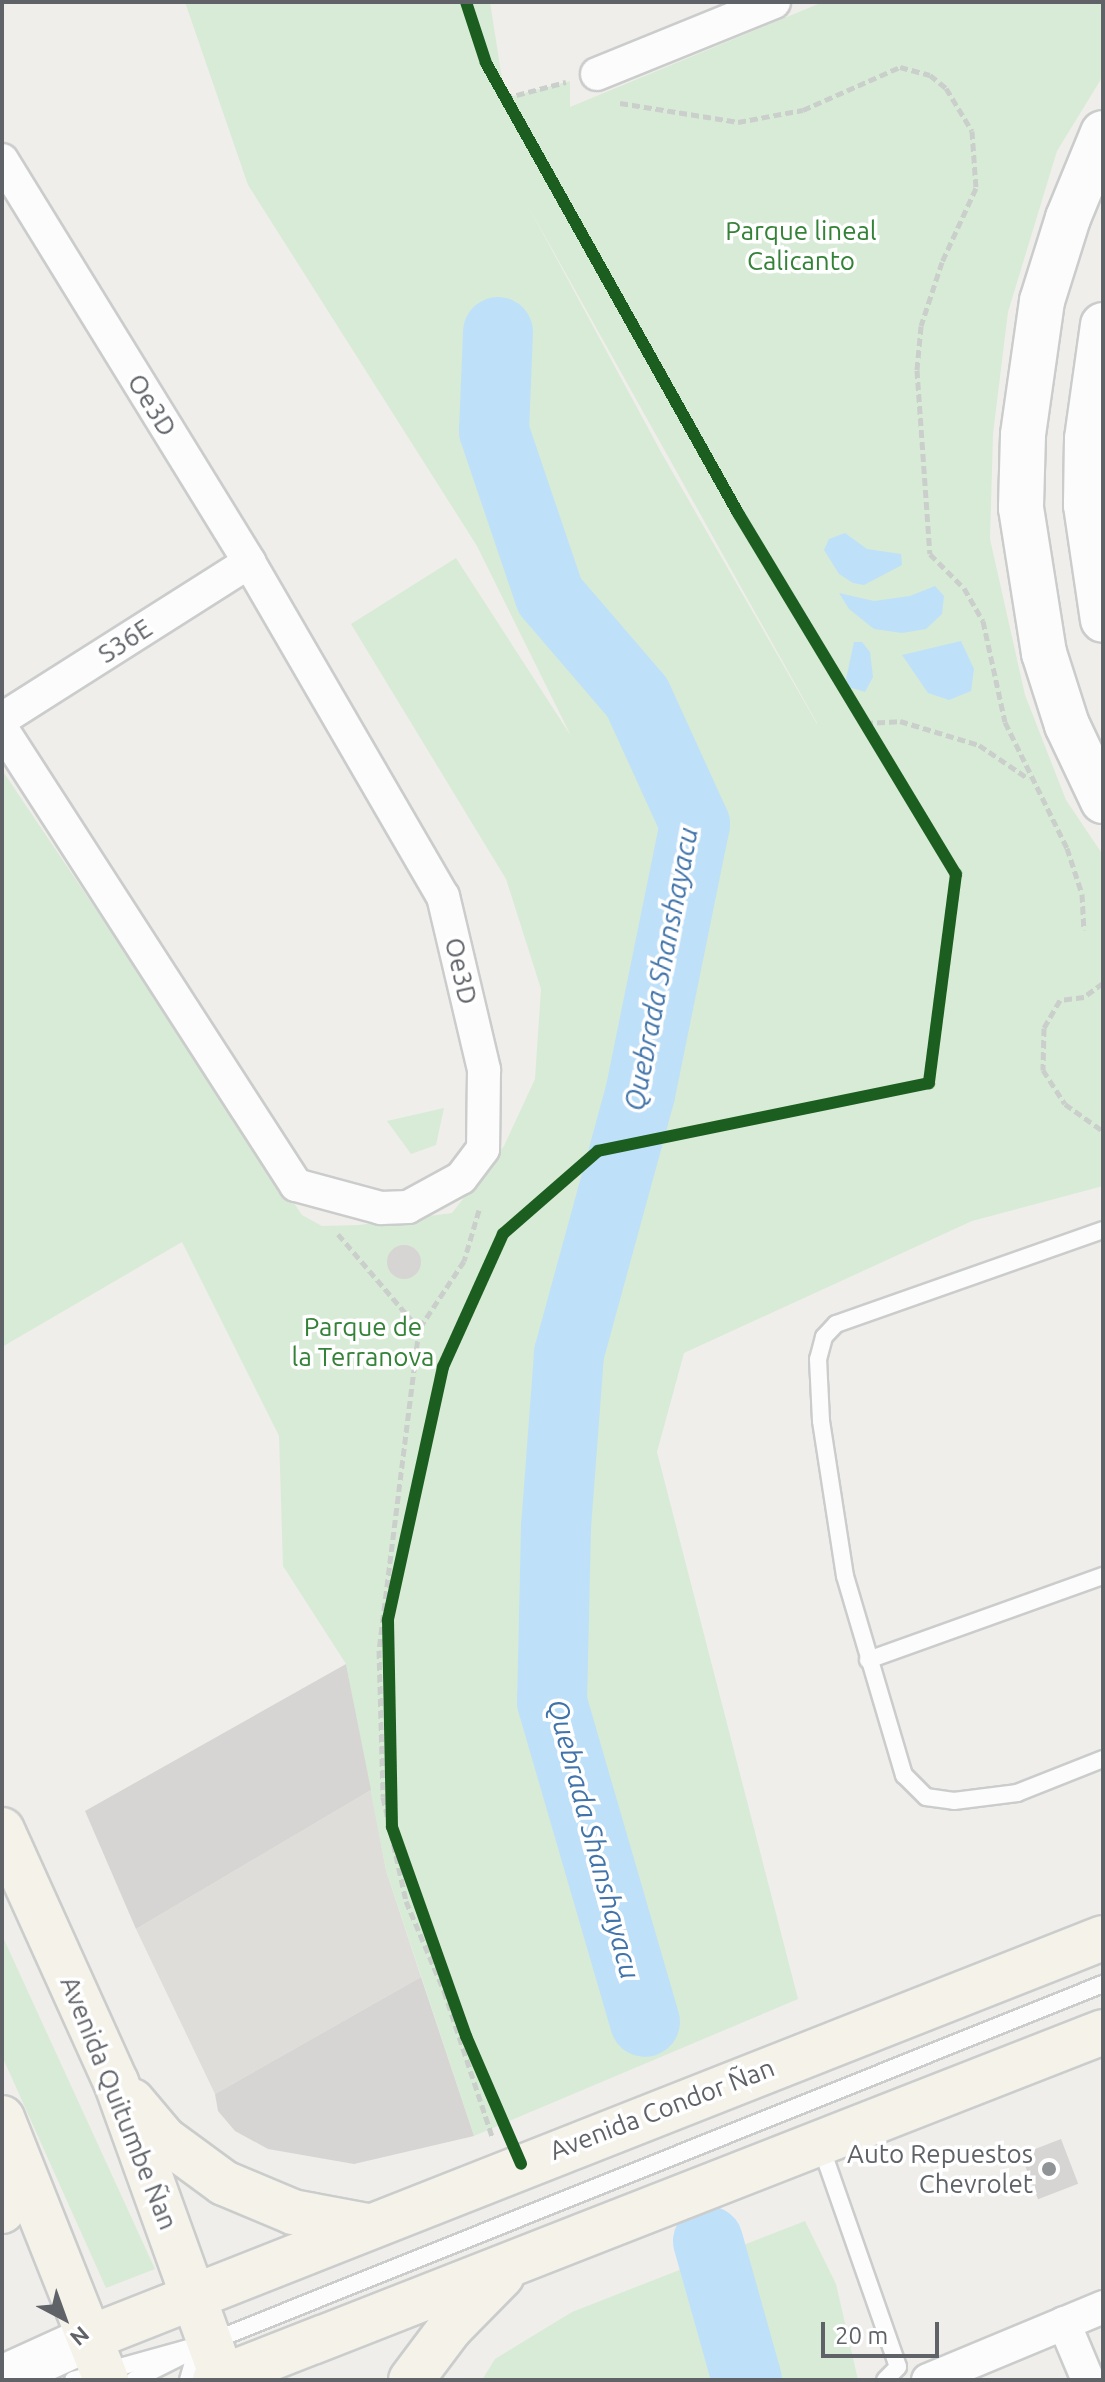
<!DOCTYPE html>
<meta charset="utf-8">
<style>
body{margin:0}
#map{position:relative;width:1105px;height:2382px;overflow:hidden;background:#efeeea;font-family:Ubuntu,sans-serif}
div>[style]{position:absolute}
.industrial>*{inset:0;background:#dfddda}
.green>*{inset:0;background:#d8ebd6}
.water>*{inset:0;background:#bfe0f9}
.river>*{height:70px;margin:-35px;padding:0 35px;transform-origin:35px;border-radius:35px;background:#bfe0f9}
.building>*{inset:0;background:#d6d5d3;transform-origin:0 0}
.round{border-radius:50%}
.path>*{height:5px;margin-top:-2.5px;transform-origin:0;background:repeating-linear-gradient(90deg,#cacfcc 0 8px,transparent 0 12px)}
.roads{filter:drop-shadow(2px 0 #cbcccc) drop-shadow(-2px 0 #cbcccc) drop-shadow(0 2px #cbcccc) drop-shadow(0 -2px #cbcccc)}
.service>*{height:16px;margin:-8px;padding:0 8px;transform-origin:8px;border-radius:8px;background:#fdfcfc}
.minor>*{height:32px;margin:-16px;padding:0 16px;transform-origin:16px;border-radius:16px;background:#fdfcfc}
.secondary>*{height:44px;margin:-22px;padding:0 22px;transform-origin:22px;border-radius:22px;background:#fdfcfc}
.primary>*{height:44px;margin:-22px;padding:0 22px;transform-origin:22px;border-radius:22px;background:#f4f2e9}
.cycleway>*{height:12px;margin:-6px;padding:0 6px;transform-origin:6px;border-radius:6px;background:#1b5e20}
.dots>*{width:22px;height:22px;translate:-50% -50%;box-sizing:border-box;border:4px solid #fff;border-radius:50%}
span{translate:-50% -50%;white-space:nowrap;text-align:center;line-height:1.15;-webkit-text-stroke:7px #fff;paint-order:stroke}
.park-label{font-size:26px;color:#348238}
.street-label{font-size:26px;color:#5f6368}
.poi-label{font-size:26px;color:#5f6368}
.right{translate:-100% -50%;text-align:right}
.water-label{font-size:28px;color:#4174aa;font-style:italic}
.frame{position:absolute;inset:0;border:4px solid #5f6368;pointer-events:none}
.north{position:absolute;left:24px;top:2278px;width:80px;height:80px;-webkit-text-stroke:6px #fff;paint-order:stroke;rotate:139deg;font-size:22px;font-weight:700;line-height:32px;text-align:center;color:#5f6368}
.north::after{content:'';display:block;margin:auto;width:28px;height:36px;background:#5f6368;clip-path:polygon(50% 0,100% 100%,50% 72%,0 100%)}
.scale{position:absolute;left:821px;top:2322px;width:118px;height:36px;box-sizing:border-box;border:4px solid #5f6368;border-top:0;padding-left:10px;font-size:24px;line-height:28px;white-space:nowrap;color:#5f6368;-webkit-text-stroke:6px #fff;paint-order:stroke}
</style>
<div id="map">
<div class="industrial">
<i style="clip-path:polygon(371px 1790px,386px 1870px,421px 1977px,215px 2094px,136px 1929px)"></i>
</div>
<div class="green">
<i style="clip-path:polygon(evenodd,185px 2px,490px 2px,505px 98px,570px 81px,570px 107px,823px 2px,1103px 2px,1103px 76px,1057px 151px,1008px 312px,993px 434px,990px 539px,1025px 695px,1066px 800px,1103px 855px,1103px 1186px,972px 1221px,684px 1353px,657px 1452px,798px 1999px,474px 2136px,386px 1870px,346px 1664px,283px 1566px,279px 1436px,182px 1242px,2px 1347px,2px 770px,302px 1215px,322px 1226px,359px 1225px,452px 1213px,504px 1146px,535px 1079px,541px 989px,506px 879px,351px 624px,456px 558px,571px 736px,477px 546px,248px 185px,185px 2px,527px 204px,817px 723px,817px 724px,661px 452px,527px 204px)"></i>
<i style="clip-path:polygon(444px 1108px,436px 1145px,411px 1154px,387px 1121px)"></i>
<i style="clip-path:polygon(2px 1935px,155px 2269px,106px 2288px,2px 2056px)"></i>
<i style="clip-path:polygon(805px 2221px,836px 2284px,858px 2380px,482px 2380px,495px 2359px,572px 2312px)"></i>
</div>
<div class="water">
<i style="clip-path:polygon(845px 533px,867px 549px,901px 554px,902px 565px,864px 585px,853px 583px,839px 574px,824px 550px,829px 539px)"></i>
<i style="clip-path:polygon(935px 586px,944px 596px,942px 614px,926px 629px,902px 633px,874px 629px,849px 609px,839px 593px,874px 601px,910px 596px)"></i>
<i style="clip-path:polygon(961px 641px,974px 669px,971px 691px,949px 700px,928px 693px,902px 655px)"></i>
<i style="clip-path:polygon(854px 642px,862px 642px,870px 652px,873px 677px,865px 692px,849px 687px,846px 679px)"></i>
</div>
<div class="river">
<i style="left:498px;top:332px;width:99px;rotate:92.3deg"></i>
<i style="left:494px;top:431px;width:174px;rotate:71.3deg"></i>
<i style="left:550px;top:596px;width:133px;rotate:49.3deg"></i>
<i style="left:637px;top:697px;width:140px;rotate:65.5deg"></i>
<i style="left:695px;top:824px;width:276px;rotate:101.5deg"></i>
<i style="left:640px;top:1094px;width:270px;rotate:105.3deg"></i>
<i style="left:569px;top:1354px;width:174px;rotate:94.3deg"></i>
<i style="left:556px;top:1528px;width:174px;rotate:91.3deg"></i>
<i style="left:552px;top:1702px;width:333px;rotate:73.8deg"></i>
<i style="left:708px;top:2241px;width:144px;rotate:74.3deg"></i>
</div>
<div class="building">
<i class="round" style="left:387px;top:1245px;width:34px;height:34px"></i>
<i style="clip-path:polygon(346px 1664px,371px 1790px,136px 1929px,85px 1811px)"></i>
<i style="clip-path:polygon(421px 1977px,474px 2136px,354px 2164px,268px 2149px,235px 2131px,218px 2111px,215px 2094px)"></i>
<i style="left:1061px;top:2139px;width:48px;height:43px;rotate:69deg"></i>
</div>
<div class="path">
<i style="left:505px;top:98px;width:63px;rotate:-14.7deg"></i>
<i style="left:620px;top:103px;width:120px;rotate:9.1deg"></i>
<i style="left:738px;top:122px;width:66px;rotate:-10.5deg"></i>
<i style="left:803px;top:110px;width:106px;rotate:-23.9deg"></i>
<i style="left:900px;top:67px;width:31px;rotate:15deg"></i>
<i style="left:930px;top:75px;width:21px;rotate:39deg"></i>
<i style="left:946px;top:88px;width:50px;rotate:58.8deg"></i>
<i style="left:972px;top:131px;width:57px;rotate:86deg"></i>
<i style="left:976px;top:188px;width:81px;rotate:114.7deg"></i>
<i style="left:942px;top:262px;width:67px;rotate:108.2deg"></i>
<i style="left:921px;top:326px;width:44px;rotate:95.2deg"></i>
<i style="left:917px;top:370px;width:184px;rotate:86deg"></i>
<i style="left:930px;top:554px;width:48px;rotate:45deg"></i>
<i style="left:964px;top:588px;width:38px;rotate:60deg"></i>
<i style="left:983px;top:621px;width:103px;rotate:77.7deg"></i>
<i style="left:1005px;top:722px;width:140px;rotate:63.8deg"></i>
<i style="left:1067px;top:848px;width:48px;rotate:71.9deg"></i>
<i style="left:1082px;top:894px;width:36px;rotate:87deg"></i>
<i style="left:865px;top:723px;width:35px;rotate:-3deg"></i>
<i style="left:900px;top:721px;width:83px;rotate:16.9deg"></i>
<i style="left:979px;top:745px;width:60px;rotate:34.2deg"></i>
<i style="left:1103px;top:983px;width:24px;rotate:144deg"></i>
<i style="left:1084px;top:997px;width:24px;rotate:173deg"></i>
<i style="left:1060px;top:1000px;width:32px;rotate:120deg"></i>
<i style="left:1044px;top:1028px;width:42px;rotate:91.4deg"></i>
<i style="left:1043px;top:1070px;width:40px;rotate:57.1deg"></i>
<i style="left:1065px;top:1104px;width:47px;rotate:35.4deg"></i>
<i style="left:479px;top:1210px;width:53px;rotate:106.4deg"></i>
<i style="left:464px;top:1261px;width:82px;rotate:123.5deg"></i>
<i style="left:419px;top:1329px;width:323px;rotate:97.1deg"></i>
<i style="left:379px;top:1650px;width:147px;rotate:88.4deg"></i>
<i style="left:383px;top:1797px;width:107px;rotate:77.5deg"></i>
<i style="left:406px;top:1901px;width:98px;rotate:67.1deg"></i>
<i style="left:444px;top:1991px;width:153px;rotate:71.7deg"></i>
<i style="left:338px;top:1234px;width:125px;rotate:49.5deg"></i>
</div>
<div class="roads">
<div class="service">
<i style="left:1103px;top:1230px;width:283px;rotate:160.6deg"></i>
<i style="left:836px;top:1324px;width:18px;rotate:133deg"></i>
<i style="left:824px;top:1337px;width:23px;rotate:105deg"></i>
<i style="left:818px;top:1359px;width:62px;rotate:87.2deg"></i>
<i style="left:821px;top:1421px;width:157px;rotate:81.2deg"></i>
<i style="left:845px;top:1576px;width:208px;rotate:73.5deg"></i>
<i style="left:904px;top:1775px;width:31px;rotate:45deg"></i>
<i style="left:926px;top:1797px;width:28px;rotate:8deg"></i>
<i style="left:954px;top:1801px;width:64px;rotate:-7.2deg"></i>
<i style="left:1017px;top:1793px;width:92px;rotate:-21.6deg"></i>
<i style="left:868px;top:1660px;width:250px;rotate:-19.7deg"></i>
<i style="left:820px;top:2144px;width:236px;rotate:70.7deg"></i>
<i style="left:898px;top:2367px;width:18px;rotate:135deg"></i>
<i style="left:73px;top:2380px;width:142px;rotate:-15.5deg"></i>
<i style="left:210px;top:2342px;width:962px;rotate:-21.85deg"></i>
<i style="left:134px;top:2380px;width:58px;rotate:-26.6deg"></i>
<i style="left:188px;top:2380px;width:35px;rotate:-74deg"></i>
</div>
<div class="minor">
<i style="left:597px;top:74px;width:191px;rotate:-22.1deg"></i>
<i style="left:2px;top:160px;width:472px;rotate:58.4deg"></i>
<i style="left:249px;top:562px;width:386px;rotate:59.9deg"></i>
<i style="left:443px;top:896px;width:179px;rotate:76.7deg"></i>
<i style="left:484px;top:1070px;width:79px;rotate:90.7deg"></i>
<i style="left:483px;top:1149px;width:36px;rotate:127deg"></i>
<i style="left:461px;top:1178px;width:60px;rotate:151.3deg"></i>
<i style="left:408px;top:1207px;width:27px;rotate:178deg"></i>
<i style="left:381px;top:1208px;width:88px;rotate:-164.9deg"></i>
<i style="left:296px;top:1185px;width:543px;rotate:-122.81deg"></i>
<i style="left:2px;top:719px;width:293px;rotate:-32.4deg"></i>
<i style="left:1064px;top:2323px;width:62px;rotate:67.2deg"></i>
<i style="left:928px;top:2380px;width:190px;rotate:-22.6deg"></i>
</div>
<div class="secondary">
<i style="left:1103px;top:133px;width:92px;rotate:112.4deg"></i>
<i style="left:1068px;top:218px;width:87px;rotate:107.4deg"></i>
<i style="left:1042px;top:301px;width:135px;rotate:98.1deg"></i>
<i style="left:1023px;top:435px;width:73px;rotate:91.6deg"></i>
<i style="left:1021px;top:508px;width:147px;rotate:81deg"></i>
<i style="left:1044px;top:653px;width:76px;rotate:72.3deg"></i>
<i style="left:1067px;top:725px;width:84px;rotate:64.7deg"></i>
<i style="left:1103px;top:325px;width:115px;rotate:98deg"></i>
<i style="left:1087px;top:439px;width:66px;rotate:90.9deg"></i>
<i style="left:1086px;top:505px;width:116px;rotate:81.6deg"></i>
<i style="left:2px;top:2378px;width:99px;rotate:-24.5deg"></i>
</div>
<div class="primary">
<i style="left:2px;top:1830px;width:277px;rotate:65.7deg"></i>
<i style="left:116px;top:2082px;width:317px;rotate:70.2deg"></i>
<i style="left:132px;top:2101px;width:50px;rotate:49.9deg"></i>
<i style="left:164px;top:2139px;width:74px;rotate:36.3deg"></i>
<i style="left:224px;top:2183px;width:75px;rotate:22.8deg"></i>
<i style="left:293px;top:2212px;width:75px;rotate:10.7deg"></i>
<i style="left:2px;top:2118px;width:282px;rotate:68.3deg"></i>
<i style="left:2px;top:2211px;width:69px;rotate:-85deg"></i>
<i style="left:92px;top:2337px;width:1087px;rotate:-21.54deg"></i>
<i style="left:215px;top:2380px;width:954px;rotate:-21.4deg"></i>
<i style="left:411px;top:2380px;width:65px;rotate:-53.1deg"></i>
<i style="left:450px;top:2328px;width:74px;rotate:-45.5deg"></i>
</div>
</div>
<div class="cycleway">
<i style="left:466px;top:2px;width:64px;rotate:71.8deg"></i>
<i style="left:486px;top:63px;width:516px;rotate:60.75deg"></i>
<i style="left:738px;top:513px;width:422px;rotate:58.9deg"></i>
<i style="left:956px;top:874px;width:211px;rotate:97.4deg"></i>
<i style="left:929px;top:1083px;width:338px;rotate:168.4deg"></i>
<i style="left:598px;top:1151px;width:126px;rotate:138.9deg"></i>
<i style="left:503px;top:1234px;width:146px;rotate:114.3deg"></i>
<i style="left:443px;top:1367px;width:259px;rotate:102.3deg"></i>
<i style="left:388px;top:1620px;width:207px;rotate:88.9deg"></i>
<i style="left:392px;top:1827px;width:222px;rotate:70.5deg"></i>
<i style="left:466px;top:2036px;width:139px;rotate:66.7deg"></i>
</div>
<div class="dots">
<i style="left:1049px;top:2169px;background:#919496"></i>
</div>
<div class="park-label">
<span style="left:801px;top:246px">Parque lineal<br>Calicanto</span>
<span style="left:363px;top:1342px">Parque de<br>la Terranova</span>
</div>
<div class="street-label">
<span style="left:152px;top:405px;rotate:58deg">Oe3D</span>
<span style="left:125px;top:641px;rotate:-33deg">S36E</span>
<span style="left:461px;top:971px;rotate:77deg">Oe3D</span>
<span style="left:119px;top:2103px;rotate:68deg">Avenida Quitumbe Ñan</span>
<span style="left:662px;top:2109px;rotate:-21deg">Avenida Condor Ñan</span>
</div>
<div class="poi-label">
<span class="right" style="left:1033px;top:2169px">Auto Repuestos<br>Chevrolet</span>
</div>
<div class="water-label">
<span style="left:661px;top:969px;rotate:-79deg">Quebrada Shanshayacu</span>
<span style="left:594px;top:1839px;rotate:75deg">Quebrada Shanshayacu</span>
</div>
<div class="frame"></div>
<div class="north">N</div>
<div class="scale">20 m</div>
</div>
